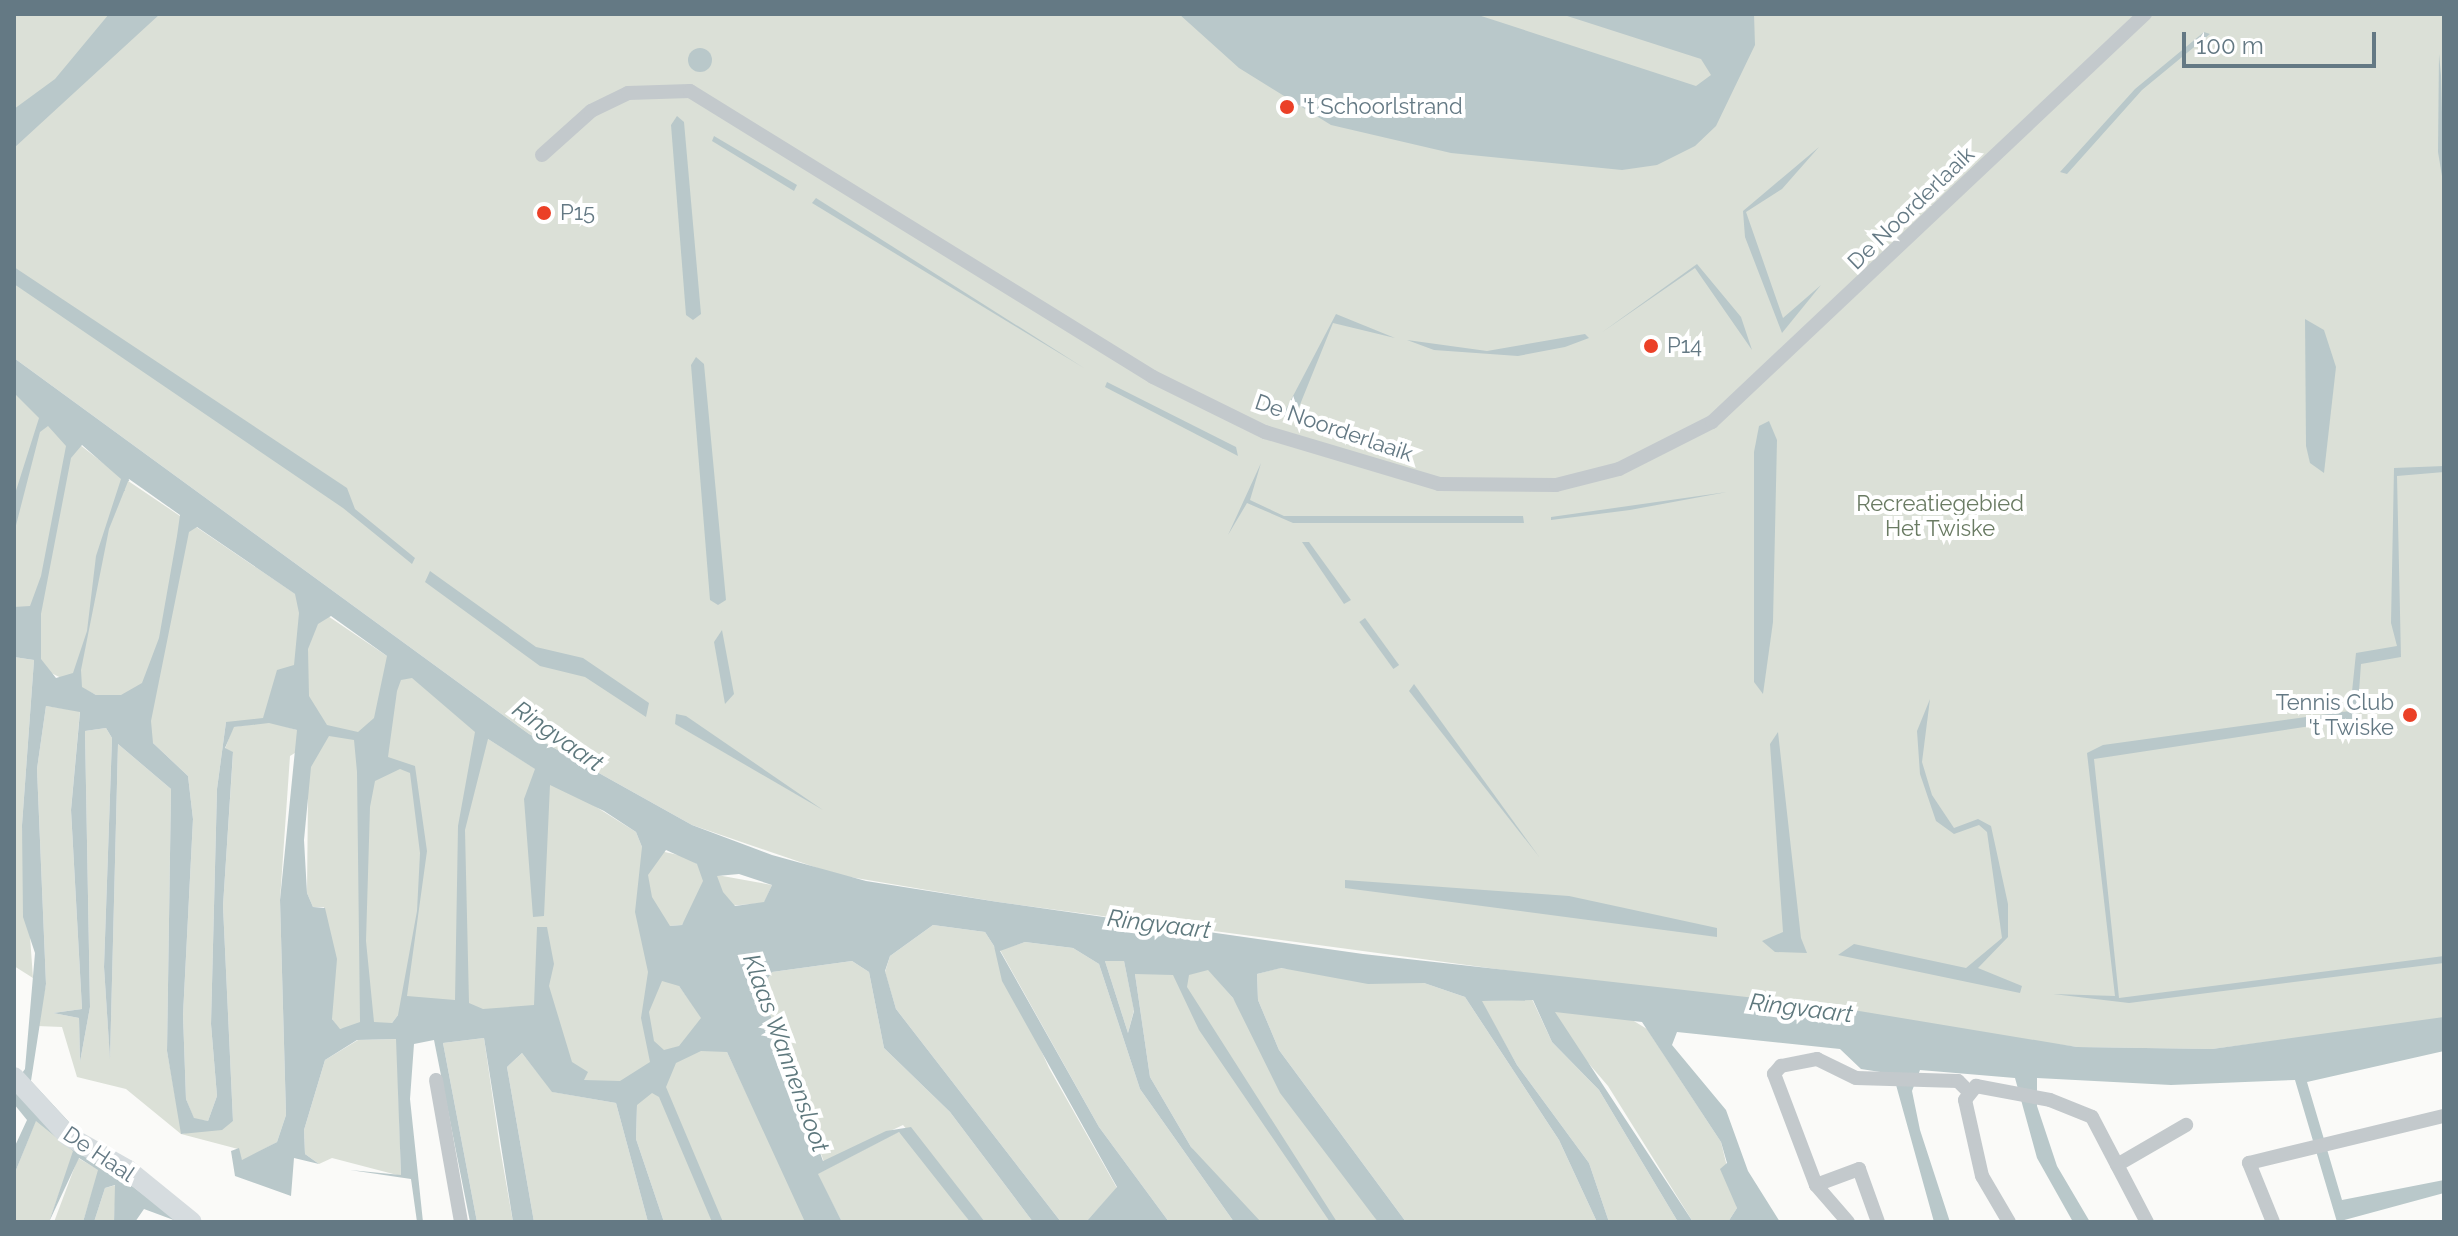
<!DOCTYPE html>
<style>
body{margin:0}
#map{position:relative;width:2458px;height:1236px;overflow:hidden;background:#fafaf8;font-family:Raleway,sans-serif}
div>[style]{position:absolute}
.green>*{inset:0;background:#dbe0d7}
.water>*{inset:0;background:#b9c8ca;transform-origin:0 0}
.round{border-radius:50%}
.street>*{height:14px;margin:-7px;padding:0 7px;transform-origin:7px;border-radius:7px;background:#c3c9cc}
.secondary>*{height:20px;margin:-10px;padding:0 10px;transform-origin:10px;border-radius:10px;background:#d6dcdf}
.dots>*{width:22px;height:22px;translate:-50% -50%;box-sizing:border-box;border:4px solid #fff;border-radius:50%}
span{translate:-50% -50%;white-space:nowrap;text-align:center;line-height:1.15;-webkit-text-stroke:8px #fff;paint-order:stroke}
.poi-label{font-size:22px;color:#647984}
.left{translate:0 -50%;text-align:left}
.right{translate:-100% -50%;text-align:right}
.street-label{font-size:22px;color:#647984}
.park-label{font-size:22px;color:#6a7b63}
.water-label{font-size:24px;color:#5e787d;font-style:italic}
.frame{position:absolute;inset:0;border:16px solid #647984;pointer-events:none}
.scale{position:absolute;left:2182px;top:32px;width:194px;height:36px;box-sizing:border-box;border:4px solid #647984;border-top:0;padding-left:10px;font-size:24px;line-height:28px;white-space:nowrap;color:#647984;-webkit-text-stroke:6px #fff;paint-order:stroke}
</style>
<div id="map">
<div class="green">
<i style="clip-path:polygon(14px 14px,2444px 14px,2444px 1019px,2212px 1049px,2077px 1047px,998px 902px,838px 875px,692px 825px,529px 734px,14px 358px)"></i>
<i style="clip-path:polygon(14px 393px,112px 470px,387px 656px,488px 739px,636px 832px,642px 847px,683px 856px,717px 875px,772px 885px,764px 903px,692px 909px,682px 925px,670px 926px,679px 986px,727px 1052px,807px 1222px,664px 1222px,636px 1139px,637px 1105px,583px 1080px,529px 1007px,398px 1015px,392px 1023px,339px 1029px,332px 1019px,324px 907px,313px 907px,307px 893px,309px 698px,270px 722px,297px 730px,298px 751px,290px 756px,280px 900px,286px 1115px,277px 1142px,242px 1161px,238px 1149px,181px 1134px,126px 1089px,77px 1077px,62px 1027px,37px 1026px,46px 984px,37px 769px,46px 706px,80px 711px,71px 810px,82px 1009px,53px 1013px,79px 1018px,80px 1062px,90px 1007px,85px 731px,106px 728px,112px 738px,104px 967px,110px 1058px,118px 744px,171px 789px,167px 1051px,182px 1134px,233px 1121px,223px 906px,233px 753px,225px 749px,233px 727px,261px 723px,226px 722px,217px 789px,211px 1024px,217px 1096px,208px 1121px,194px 1119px,186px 1099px,183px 1015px,193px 819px,188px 776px,153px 743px,121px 695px,96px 695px,47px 671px,14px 613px)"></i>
<i style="clip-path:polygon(14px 657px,34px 660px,22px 825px,33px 978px,14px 966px)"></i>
<i style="clip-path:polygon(933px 925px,985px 932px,994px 946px,1049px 1068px,1117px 1188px,1086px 1222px,1061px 1222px,896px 1009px,885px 972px,890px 956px)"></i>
<i style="clip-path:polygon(1025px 942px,1073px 948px,1099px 964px,1140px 1089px,1234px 1222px,1169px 1222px,1099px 1127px,1000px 950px)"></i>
<i style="clip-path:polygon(852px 961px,869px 972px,884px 1048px,950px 1112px,1033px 1222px,985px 1222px,903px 1125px,824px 1162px,761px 989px,772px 972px)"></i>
<i style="clip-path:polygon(1105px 961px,1124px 961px,1134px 1010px,1128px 1033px)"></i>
<i style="clip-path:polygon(1280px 968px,1424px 983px,1465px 997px,1559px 1140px,1597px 1222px,1406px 1222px,1279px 1050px,1258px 1000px,1257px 974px)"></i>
<i style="clip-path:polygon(1208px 969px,1233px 998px,1378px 1222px,1244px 1222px,1191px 1147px,1150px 1077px,1135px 974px)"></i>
<i style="clip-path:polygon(1532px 999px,1552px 1042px,1599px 1090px,1678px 1222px,1609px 1222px,1589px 1163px,1517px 1065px,1481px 1001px)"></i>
<i style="clip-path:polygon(1564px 1009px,1624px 1015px,1647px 1029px,1721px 1142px,1737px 1208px,1728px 1222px,1693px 1222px,1608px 1086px,1560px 1030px,1554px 1012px)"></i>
<i style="clip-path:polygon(484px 1038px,500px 1148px,513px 1222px,477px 1222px,443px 1043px)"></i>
<i style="clip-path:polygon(397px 1039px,401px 1176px,332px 1158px,319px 1164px,305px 1154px,304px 1130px,325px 1060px,358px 1040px)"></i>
<i style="clip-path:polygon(522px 1053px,553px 1092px,616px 1103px,648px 1222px,534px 1222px,507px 1067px)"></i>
<i style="clip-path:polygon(36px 1120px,74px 1151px,49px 1222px,14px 1222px,14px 1175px)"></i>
<i style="clip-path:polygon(898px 1132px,904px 1133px,970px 1222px,842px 1222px,817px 1174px)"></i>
<i style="clip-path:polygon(78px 1158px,99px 1170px,83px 1222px,54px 1222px)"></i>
<i style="clip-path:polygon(116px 1185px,114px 1222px,94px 1222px,105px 1188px)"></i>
</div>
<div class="water">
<i style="clip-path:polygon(109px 14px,160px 14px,14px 148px,14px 109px,55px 79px)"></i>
<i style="clip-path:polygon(1179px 14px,1475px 14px,1696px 86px,1711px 75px,1701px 59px,1561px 14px,1754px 14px,1755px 45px,1716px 126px,1695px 146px,1657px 165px,1622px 170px,1451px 153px,1331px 125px,1239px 68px)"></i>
<i style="clip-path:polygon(2204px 32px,2210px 34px,2142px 90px,2067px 174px,2060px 172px,2135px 89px)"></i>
<i class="round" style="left:688px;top:48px;width:24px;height:24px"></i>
<i style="clip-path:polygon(2439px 54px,2441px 75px,2444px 188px,2438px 152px)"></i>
<i style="clip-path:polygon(677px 116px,684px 122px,701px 314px,693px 320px,686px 315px,671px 125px)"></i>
<i style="clip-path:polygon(714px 136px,797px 185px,794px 191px,712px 141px)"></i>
<i style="clip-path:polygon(1819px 147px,1782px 189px,1746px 212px,1783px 318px,1821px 285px,1782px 333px,1745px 237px,1743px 211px)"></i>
<i style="clip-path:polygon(816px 198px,1084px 368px,812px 203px)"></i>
<i style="clip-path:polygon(1697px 264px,1741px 317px,1752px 350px,1695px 268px,1601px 333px)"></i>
<i style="clip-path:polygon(14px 267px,347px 488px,355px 509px,415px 558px,412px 564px,343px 508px,14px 284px)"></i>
<i style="clip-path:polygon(1336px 314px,1395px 338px,1333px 323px,1295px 417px,1282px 417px)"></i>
<i style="clip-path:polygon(2305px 319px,2324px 330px,2336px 367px,2324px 473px,2310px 463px,2306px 446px)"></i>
<i style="clip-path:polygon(1585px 334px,1589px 338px,1565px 347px,1518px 356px,1434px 350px,1407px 340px,1487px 351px)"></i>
<i style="clip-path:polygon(696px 357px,704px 364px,726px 600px,718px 605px,710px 600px,691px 365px)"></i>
<i style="clip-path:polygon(evenodd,14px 358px,529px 734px,692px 825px,772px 855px,866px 881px,998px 902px,1363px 954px,1835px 1007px,2077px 1047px,2212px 1049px,2444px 1017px,2444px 1051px,2307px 1082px,2342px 1200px,2444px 1180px,2444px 1193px,2337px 1222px,2295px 1080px,2171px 1085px,2037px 1078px,2037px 1106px,2057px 1166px,2090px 1222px,2073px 1222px,2037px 1158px,2015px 1078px,1920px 1070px,1912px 1091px,1920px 1130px,1950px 1222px,1934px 1222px,1893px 1074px,1861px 1069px,1840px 1049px,1677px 1032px,1672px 1045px,1726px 1110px,1748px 1171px,1780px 1222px,1728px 1222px,1737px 1208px,1720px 1169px,1727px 1163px,1721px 1142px,1642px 1022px,1555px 1012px,1693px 1222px,1678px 1222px,1599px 1090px,1552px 1042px,1533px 1000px,1482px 1001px,1517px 1065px,1589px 1163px,1609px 1222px,1597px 1222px,1559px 1140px,1465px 997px,1424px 983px,1368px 984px,1281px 968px,1257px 974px,1258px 1000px,1279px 1050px,1406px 1222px,1378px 1222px,1280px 1093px,1233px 998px,1208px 970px,1189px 975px,1187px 987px,1337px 1222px,1330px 1222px,1199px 1030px,1173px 975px,1135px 974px,1150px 1077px,1191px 1147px,1261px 1222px,1234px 1222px,1140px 1089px,1099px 964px,1073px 948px,1025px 942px,1000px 951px,1099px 1127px,1169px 1222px,1086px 1222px,1117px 1187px,1002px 981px,994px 946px,985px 932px,933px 925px,890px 956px,885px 971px,896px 1009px,1061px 1222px,1033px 1222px,950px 1112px,884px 1048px,869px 972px,852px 961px,772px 972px,761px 989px,823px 1161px,886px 1131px,911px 1127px,985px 1222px,970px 1222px,899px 1132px,818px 1174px,842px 1222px,805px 1222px,727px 1052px,701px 1051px,676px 1063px,666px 1087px,723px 1222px,712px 1222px,659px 1097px,652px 1093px,637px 1105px,636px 1139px,664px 1222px,648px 1222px,616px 1103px,552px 1092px,522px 1053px,507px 1067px,534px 1222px,513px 1222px,484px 1038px,443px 1043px,477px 1222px,470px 1222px,434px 1040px,414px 1044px,410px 1099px,423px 1222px,417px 1222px,411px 1179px,350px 1170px,401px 1175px,396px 1039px,357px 1040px,325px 1060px,304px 1130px,305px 1154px,319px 1164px,294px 1158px,291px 1196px,235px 1176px,231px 1151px,239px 1148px,242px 1160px,277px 1142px,286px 1115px,280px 900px,297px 730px,269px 723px,234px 727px,225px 748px,233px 752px,223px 906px,233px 1121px,222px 1130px,181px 1134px,167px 1051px,171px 789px,118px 744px,110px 1059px,104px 967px,112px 738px,106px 728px,85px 731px,90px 1007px,80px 1062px,79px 1018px,53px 1013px,82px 1009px,71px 810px,80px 712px,46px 706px,37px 769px,46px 984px,31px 1081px,119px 1176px,179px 1222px,144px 1209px,135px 1222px,114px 1222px,115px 1185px,105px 1188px,94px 1222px,83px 1222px,98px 1170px,79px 1158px,49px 1222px,73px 1151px,36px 1121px,14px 1175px,14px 1148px,27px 1120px,14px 1104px,14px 1084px,25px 1069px,35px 953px,23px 917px,22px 825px,34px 660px,14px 657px,14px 607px,30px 606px,41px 576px,66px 446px,48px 426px,40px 432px,14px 533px,14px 497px,39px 418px,14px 393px,14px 358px,82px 445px,121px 479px,96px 556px,87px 631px,73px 673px,56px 678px,41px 659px,41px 614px,71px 458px,82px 445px,14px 358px,129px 479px,180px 515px,177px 536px,159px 638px,142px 683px,121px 695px,96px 695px,82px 687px,81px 670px,109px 529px,129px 479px,14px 358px,197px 527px,295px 594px,299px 613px,294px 665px,277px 670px,263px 718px,226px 722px,217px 789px,211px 1024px,217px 1096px,208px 1121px,194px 1118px,186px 1099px,183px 1015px,193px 819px,188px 776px,153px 743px,151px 721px,189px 532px,197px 527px,14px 358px,331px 616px,387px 656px,374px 718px,358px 732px,327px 725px,309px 696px,308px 649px,318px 624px,331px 616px,14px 358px,412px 678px,475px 732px,458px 826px,455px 1000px,407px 996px,427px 851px,415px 766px,388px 757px,397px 691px,401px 680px,412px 678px,14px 358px,329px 736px,354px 740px,357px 772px,360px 1022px,340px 1029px,332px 1019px,337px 959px,325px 908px,313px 907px,307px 893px,304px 840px,311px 767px,329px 736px,14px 358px,488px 739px,535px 769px,524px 799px,533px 917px,544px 916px,550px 785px,604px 811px,636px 832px,642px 847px,635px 912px,648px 972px,641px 1018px,650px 1062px,620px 1081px,584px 1080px,588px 1072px,572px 1062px,549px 986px,554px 964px,547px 927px,537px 927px,534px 1005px,483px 1009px,469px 1003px,465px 830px,488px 739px,14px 358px,400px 769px,410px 773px,420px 853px,417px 911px,398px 1015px,392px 1023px,374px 1022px,366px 941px,370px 807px,375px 781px,400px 769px,14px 358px,666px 850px,697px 864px,703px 881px,682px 925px,670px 926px,652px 897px,648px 875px,666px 850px,14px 358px,739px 874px,772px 885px,764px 902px,735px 906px,723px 892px,717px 876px,739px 874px,14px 358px,1105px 961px,1124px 961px,1134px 1011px,1128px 1033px,1105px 961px,14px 358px,662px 981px,679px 986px,701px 1018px,679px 1046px,664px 1050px,654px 1041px,649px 1012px,662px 981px)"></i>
<i style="clip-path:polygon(1107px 382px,1236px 447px,1238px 456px,1105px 387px)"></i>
<i style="clip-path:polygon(1769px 421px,1777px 440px,1773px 622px,1763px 694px,1754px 682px,1754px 452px,1759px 426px)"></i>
<i style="clip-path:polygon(1261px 463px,1250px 500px,1284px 516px,1523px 516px,1524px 523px,1293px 523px,1247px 503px,1228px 535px)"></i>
<i style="clip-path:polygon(2444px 466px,2444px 472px,2397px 476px,2401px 657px,2361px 664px,2357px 719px,2094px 759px,2119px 998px,2444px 956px,2444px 963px,2129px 1003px,2053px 994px,2115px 996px,2087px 753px,2103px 745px,2350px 711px,2356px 653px,2397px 646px,2391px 623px,2394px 468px)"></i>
<i style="clip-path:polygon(1727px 492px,1630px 510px,1551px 520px,1551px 517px)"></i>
<i style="clip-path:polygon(1302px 542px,1309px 542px,1351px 600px,1344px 604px)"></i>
<i style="clip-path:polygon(430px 571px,536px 647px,583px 658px,649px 703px,646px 717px,585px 677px,540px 666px,425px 582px)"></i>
<i style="left:1365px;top:618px;width:58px;height:7px;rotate:54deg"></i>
<i style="clip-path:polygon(722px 630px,734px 694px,725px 704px,714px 642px)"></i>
<i style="clip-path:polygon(1414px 684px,1540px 858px,1409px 691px)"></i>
<i style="clip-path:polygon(1930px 699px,1922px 762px,1932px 795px,1954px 828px,1978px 819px,1991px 826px,2008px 904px,2008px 937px,1978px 968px,2022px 986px,2020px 993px,1838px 955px,1854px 944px,1966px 968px,2002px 938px,1987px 832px,1979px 825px,1954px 834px,1936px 821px,1920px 774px,1917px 731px)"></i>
<i style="clip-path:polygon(676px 714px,686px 716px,823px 810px,675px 724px)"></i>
<i style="clip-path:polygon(1778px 732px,1801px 938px,1807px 953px,1775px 952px,1762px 941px,1783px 932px,1770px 744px)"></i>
<i style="clip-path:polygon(1345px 880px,1569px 896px,1717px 928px,1717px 937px,1345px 888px)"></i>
</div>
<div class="street">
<i style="left:542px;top:155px;width:66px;rotate:-41.9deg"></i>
<i style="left:591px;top:111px;width:41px;rotate:-25.9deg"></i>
<i style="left:628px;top:93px;width:62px;rotate:-1.8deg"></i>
<i style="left:690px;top:91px;width:544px;rotate:31.7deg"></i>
<i style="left:1153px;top:377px;width:125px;rotate:26.2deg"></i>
<i style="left:1265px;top:432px;width:182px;rotate:16.6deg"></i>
<i style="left:1439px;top:484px;width:117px;rotate:0.5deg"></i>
<i style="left:1556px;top:485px;width:65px;rotate:-14.3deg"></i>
<i style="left:1619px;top:469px;width:104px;rotate:-26.8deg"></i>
<i style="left:1712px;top:422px;width:595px;rotate:-43.3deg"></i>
<i style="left:436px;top:1080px;width:144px;rotate:80deg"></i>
<i style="left:2117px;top:1165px;width:80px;rotate:-30.1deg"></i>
<i style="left:1816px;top:1185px;width:46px;rotate:-20.4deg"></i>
<i style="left:1859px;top:1169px;width:56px;rotate:70.3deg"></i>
<i style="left:1848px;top:1222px;width:49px;rotate:-130.9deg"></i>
<i style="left:1816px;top:1185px;width:119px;rotate:-110.7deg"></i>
<i style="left:1774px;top:1074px;width:11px;rotate:-49deg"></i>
<i style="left:1781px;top:1066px;width:37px;rotate:-11deg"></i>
<i style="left:1817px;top:1059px;width:43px;rotate:26deg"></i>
<i style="left:1856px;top:1078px;width:102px;rotate:1.7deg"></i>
<i style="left:1958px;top:1081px;width:14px;rotate:45deg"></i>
<i style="left:2009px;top:1222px;width:53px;rotate:-120.4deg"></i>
<i style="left:1982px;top:1176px;width:78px;rotate:-102.6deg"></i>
<i style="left:1965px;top:1100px;width:18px;rotate:-52deg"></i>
<i style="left:1976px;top:1086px;width:75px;rotate:10.7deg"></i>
<i style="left:2050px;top:1100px;width:45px;rotate:22deg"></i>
<i style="left:2092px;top:1117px;width:119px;rotate:62.4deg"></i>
<i style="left:2273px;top:1222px;width:64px;rotate:-112.1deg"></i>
<i style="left:2249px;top:1163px;width:201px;rotate:-13.6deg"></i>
</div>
<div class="secondary">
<i style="left:14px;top:1077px;width:80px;rotate:47.5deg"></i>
<i style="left:68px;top:1136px;width:69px;rotate:29.5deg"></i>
<i style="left:128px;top:1170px;width:82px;rotate:39.1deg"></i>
</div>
<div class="dots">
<i style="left:1287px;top:107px;background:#eb4027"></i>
<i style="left:544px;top:213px;background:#eb4027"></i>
<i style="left:1651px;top:346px;background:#eb4027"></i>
<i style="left:2410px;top:715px;background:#eb4027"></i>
</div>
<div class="poi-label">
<span class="left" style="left:1303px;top:107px">'t Schoorlstrand</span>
<span class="left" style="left:560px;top:213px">P15</span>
<span class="left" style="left:1667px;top:346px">P14</span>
<span class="right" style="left:2394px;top:715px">Tennis Club<br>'t Twiske</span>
</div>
<div class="street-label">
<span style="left:1911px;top:208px;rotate:-44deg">De Noorderlaaik</span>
<span style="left:1334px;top:428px;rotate:19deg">De Noorderlaaik</span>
<span style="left:99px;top:1154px;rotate:34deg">De Haal</span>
</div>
<div class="park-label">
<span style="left:1940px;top:516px">Recreatiegebied<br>Het Twiske</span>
</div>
<div class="water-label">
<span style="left:558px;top:736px;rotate:35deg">Ringvaart</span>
<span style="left:1159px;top:924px;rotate:7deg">Ringvaart</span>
<span style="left:1801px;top:1008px;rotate:7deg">Ringvaart</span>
<span style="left:786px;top:1053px;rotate:70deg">Klaas Wannensloot</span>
</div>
<div class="frame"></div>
<div class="scale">100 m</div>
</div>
